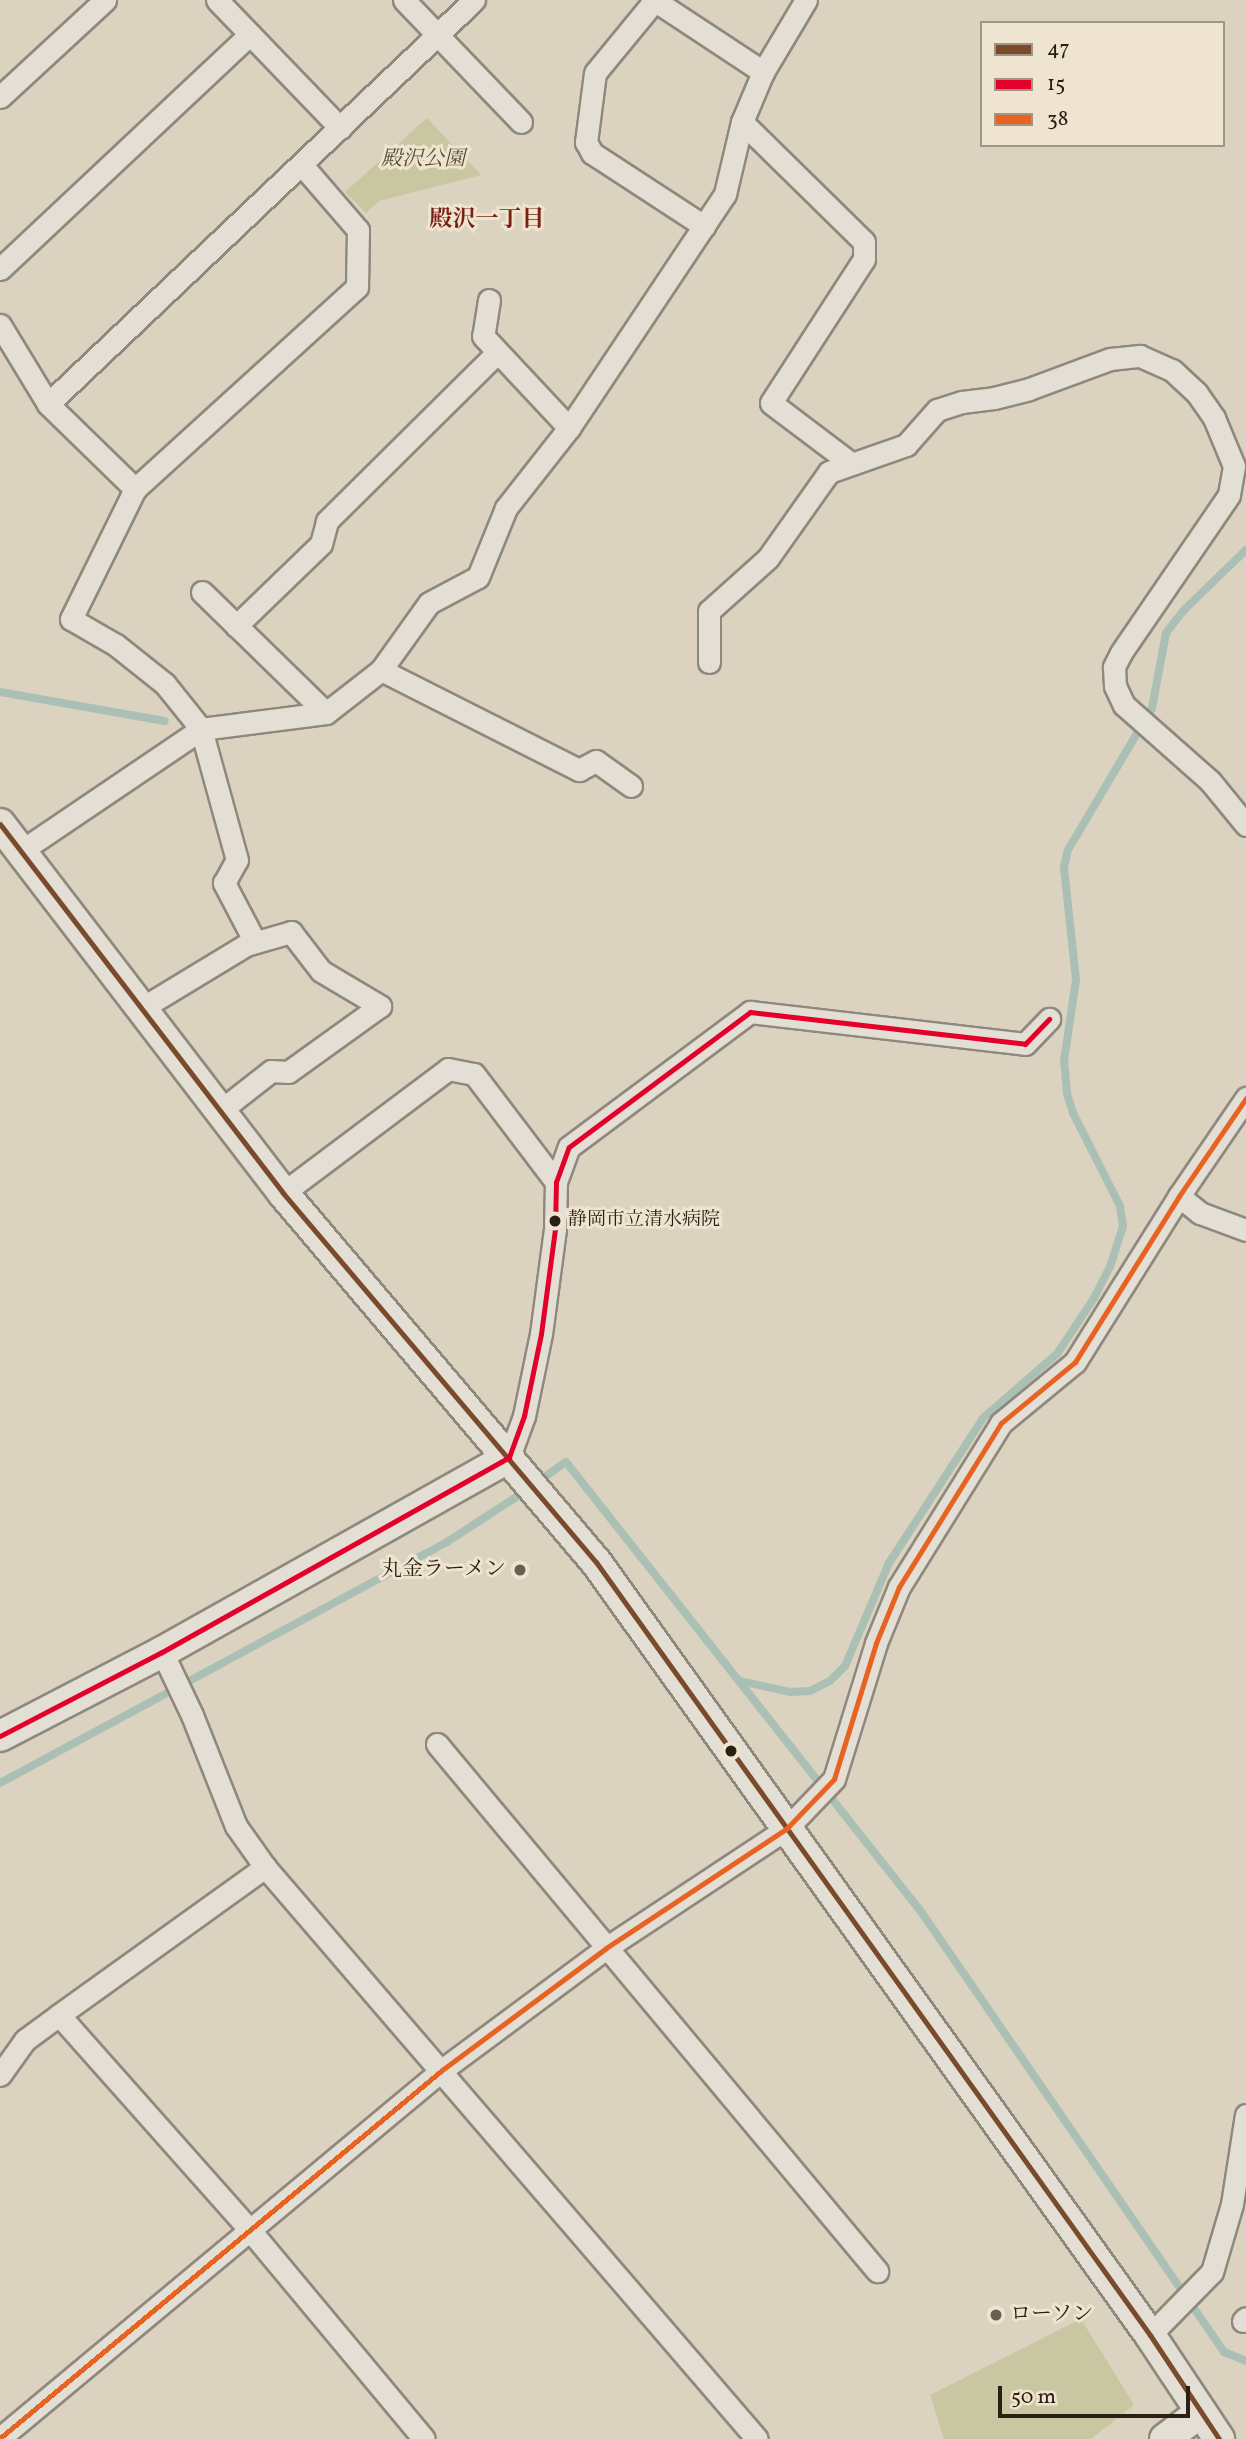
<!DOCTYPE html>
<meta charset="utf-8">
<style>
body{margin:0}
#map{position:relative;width:1246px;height:2439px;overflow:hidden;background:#dbd2c0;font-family:Vollkorn,"Noto Serif JP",serif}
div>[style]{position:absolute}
.green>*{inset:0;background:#c9c6a2}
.stream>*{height:8px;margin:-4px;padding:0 4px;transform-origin:4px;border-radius:4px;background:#abc0b4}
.roads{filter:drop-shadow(2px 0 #8f887d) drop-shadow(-2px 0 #8f887d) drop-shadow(0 2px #8f887d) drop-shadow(0 -2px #8f887d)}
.street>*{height:21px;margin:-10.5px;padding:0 10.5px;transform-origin:10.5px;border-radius:10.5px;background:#e4dfd5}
.secondary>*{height:30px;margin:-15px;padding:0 15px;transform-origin:15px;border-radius:15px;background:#e4dfd5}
.bus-1>*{height:5px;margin:-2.5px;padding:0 2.5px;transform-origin:2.5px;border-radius:2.5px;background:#7a4b2a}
.bus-2>*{height:5px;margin:-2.5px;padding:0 2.5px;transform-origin:2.5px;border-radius:2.5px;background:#e4002b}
.bus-3>*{height:5px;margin:-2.5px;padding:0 2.5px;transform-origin:2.5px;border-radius:2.5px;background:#e86221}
.dots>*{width:19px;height:19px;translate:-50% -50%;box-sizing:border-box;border:4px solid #efe4cf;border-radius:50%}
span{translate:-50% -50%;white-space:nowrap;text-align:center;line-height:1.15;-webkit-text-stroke:6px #efe4cf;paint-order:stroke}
.bus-label{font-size:19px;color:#2b1f15}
.left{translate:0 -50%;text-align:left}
.park-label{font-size:21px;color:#564e38;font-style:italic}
.poi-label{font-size:21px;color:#2b1f15}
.right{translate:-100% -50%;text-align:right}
.neighbourhood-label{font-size:23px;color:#7a1f14;font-weight:700}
.legend{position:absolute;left:980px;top:21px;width:245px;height:126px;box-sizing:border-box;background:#efe4cf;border:2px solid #a19585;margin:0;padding:9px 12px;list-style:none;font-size:21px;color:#2b1f15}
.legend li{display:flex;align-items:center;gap:14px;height:35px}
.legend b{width:35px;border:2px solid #a19585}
.scale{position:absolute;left:998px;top:2386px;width:192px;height:32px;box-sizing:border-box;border:4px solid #2b1f15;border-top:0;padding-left:9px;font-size:21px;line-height:24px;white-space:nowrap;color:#2b1f15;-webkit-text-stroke:5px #efe4cf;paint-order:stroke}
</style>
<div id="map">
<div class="green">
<i style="clip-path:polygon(427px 118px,481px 175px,379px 201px,366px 213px,345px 192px)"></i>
<i style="clip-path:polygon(1081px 2319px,1134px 2405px,1091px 2439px,944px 2439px,930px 2395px)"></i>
</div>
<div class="stream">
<i style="left:0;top:692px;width:167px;rotate:10deg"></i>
<i style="left:538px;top:1482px;width:34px;rotate:-36deg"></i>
<i style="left:566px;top:1462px;width:575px;rotate:51.71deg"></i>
<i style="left:922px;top:1913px;width:533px;rotate:55.47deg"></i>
<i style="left:1224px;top:2352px;width:24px;rotate:22deg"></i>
<i style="left:740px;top:1681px;width:51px;rotate:12.4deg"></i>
<i style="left:790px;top:1692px;width:20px;rotate:-3deg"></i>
<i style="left:810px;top:1691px;width:22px;rotate:-27deg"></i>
<i style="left:830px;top:1681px;width:21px;rotate:-45deg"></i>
<i style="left:845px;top:1666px;width:112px;rotate:-66.9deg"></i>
<i style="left:889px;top:1563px;width:173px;rotate:-57deg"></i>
<i style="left:983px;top:1418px;width:98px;rotate:-40.9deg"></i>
<i style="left:1057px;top:1354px;width:67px;rotate:-56.5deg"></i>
<i style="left:1094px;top:1298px;width:35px;rotate:-63deg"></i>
<i style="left:1110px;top:1267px;width:43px;rotate:-72.4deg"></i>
<i style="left:1123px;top:1226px;width:20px;rotate:-99deg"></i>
<i style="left:1120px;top:1206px;width:104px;rotate:-116.8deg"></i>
<i style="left:1073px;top:1113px;width:21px;rotate:-107deg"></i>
<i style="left:1067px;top:1093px;width:32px;rotate:-95deg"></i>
<i style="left:1064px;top:1061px;width:82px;rotate:-81.6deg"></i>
<i style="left:1076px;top:980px;width:114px;rotate:-96.1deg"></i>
<i style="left:1064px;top:867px;width:17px;rotate:-77deg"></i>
<i style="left:1068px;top:850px;width:165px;rotate:-59.4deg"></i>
<i style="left:1152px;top:708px;width:76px;rotate:-79.4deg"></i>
<i style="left:1166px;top:633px;width:29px;rotate:-52deg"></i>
<i style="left:1184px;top:610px;width:86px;rotate:-44.1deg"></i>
<i style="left:0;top:1783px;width:508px;rotate:-28.33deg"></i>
<i style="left:447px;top:1542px;width:95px;rotate:-33deg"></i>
</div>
<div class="roads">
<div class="street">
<i style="left:217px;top:0;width:178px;rotate:46.1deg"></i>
<i style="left:404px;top:0;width:169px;rotate:46.2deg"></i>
<i style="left:654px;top:0;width:131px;rotate:33.4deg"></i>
<i style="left:655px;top:0;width:94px;rotate:129.4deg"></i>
<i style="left:595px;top:73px;width:70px;rotate:97.4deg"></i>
<i style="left:586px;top:142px;width:13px;rotate:61deg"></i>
<i style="left:592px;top:153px;width:134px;rotate:33.1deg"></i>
<i style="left:0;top:97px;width:143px;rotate:-42.7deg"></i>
<i style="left:742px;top:122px;width:171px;rotate:44.5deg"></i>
<i style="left:864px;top:242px;width:17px;rotate:90deg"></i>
<i style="left:864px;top:259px;width:171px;rotate:122.9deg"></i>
<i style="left:771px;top:403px;width:101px;rotate:37deg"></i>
<i style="left:0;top:269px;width:343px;rotate:-43.2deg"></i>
<i style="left:489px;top:300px;width:36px;rotate:99deg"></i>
<i style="left:483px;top:336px;width:126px;rotate:46.9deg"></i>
<i style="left:0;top:325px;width:92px;rotate:58.7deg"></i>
<i style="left:48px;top:404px;width:122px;rotate:44.3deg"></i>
<i style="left:48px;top:404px;width:587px;rotate:-43.48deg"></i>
<i style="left:202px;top:592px;width:173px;rotate:44.3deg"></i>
<i style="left:236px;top:626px;width:118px;rotate:-44deg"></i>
<i style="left:321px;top:544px;width:24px;rotate:-75deg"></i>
<i style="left:327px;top:521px;width:240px;rotate:-44.7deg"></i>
<i style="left:709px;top:662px;width:51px;rotate:-90deg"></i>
<i style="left:709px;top:611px;width:79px;rotate:-41.9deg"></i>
<i style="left:768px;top:558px;width:105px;rotate:-54.7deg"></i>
<i style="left:829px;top:472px;width:82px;rotate:-19.3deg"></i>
<i style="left:906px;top:445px;width:47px;rotate:-48.5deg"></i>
<i style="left:937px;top:410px;width:26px;rotate:-18deg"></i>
<i style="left:962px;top:402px;width:32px;rotate:-7deg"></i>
<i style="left:994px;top:398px;width:36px;rotate:-14deg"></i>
<i style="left:1029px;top:389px;width:86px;rotate:-20.3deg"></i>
<i style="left:1110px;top:359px;width:30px;rotate:-6deg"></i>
<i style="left:1140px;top:356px;width:35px;rotate:24deg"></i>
<i style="left:1172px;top:370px;width:33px;rotate:43deg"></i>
<i style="left:1196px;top:392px;width:32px;rotate:55deg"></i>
<i style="left:1214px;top:418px;width:52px;rotate:67.4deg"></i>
<i style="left:1234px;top:466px;width:29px;rotate:100deg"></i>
<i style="left:1229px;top:495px;width:191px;rotate:124.4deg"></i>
<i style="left:1121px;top:653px;width:16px;rotate:117deg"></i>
<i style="left:1114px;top:667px;width:19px;rotate:87deg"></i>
<i style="left:1115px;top:686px;width:21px;rotate:65deg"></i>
<i style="left:1124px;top:705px;width:115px;rotate:41.5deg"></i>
<i style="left:1210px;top:781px;width:57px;rotate:50.7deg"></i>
<i style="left:381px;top:670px;width:222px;rotate:26.8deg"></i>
<i style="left:579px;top:770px;width:19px;rotate:-28deg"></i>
<i style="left:596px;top:761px;width:43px;rotate:35.5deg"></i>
<i style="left:21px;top:851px;width:217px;rotate:-34.1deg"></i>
<i style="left:201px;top:729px;width:126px;rotate:-7.3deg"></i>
<i style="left:326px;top:713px;width:70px;rotate:-38deg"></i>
<i style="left:381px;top:670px;width:82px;rotate:-54.4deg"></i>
<i style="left:429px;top:603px;width:55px;rotate:-28deg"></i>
<i style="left:478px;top:577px;width:74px;rotate:-67.9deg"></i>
<i style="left:506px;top:508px;width:102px;rotate:-51.8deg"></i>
<i style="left:569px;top:428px;width:281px;rotate:-56.3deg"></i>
<i style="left:725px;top:194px;width:74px;rotate:-76.7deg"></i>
<i style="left:742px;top:122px;width:54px;rotate:-67.2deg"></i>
<i style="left:763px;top:72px;width:84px;rotate:-59.2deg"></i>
<i style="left:255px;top:942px;width:67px;rotate:-117.7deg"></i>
<i style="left:224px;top:883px;width:26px;rotate:-61deg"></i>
<i style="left:237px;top:860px;width:136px;rotate:-105.4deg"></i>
<i style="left:201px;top:729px;width:58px;rotate:-128.7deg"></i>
<i style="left:165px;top:684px;width:63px;rotate:-141.5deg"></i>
<i style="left:116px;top:645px;width:52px;rotate:-150deg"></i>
<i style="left:71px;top:619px;width:145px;rotate:-63.8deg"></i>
<i style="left:135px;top:489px;width:300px;rotate:-42.3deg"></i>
<i style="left:357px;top:287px;width:57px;rotate:-89deg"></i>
<i style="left:358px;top:230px;width:87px;rotate:-130.8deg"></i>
<i style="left:142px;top:1008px;width:122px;rotate:-31.2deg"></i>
<i style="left:246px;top:945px;width:47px;rotate:-16.1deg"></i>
<i style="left:291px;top:932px;width:49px;rotate:52.4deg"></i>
<i style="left:321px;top:971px;width:69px;rotate:30.7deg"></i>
<i style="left:380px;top:1006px;width:113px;rotate:144.3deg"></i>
<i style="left:288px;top:1072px;width:17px;rotate:-177deg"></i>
<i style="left:271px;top:1071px;width:65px;rotate:141.9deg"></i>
<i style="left:283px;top:1193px;width:206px;rotate:-36.9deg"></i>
<i style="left:448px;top:1069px;width:26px;rotate:11deg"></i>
<i style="left:474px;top:1074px;width:136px;rotate:52.8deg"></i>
<i style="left:1179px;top:1196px;width:27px;rotate:39deg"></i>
<i style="left:1200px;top:1213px;width:49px;rotate:20.3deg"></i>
<i style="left:509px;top:1457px;width:44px;rotate:-69.9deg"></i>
<i style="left:524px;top:1416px;width:84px;rotate:-78.3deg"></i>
<i style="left:541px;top:1334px;width:106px;rotate:-82.4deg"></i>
<i style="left:555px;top:1229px;width:47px;rotate:-88.8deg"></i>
<i style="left:556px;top:1182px;width:37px;rotate:-70deg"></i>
<i style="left:569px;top:1147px;width:226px;rotate:-36.7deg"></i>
<i style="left:750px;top:1012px;width:277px;rotate:6.6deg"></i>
<i style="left:1025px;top:1044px;width:35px;rotate:-46deg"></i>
<i style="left:162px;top:1652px;width:70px;rotate:64.5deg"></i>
<i style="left:192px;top:1715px;width:119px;rotate:68.4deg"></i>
<i style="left:236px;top:1826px;width:50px;rotate:54.7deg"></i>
<i style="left:265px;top:1867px;width:754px;rotate:49.3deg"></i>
<i style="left:437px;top:1744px;width:687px;rotate:50.14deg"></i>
<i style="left:59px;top:2015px;width:254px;rotate:-35.7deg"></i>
<i style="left:0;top:2075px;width:43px;rotate:-54.5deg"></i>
<i style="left:25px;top:2040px;width:42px;rotate:-36.3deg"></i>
<i style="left:59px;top:2015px;width:286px;rotate:48.4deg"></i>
<i style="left:249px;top:2229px;width:273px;rotate:50.2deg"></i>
<i style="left:1243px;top:2321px;width:4px;rotate:-45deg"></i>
<i style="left:1150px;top:2335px;width:88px;rotate:-45.5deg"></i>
<i style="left:1212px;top:2272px;width:71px;rotate:-73.6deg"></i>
<i style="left:1232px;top:2204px;width:90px;rotate:-81.1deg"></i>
<i style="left:0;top:2438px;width:575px;rotate:-39.78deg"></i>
<i style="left:442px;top:2070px;width:204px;rotate:-36.6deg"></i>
<i style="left:606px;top:1948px;width:217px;rotate:-33.5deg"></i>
<i style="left:787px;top:1828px;width:68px;rotate:-46.2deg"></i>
<i style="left:834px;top:1779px;width:142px;rotate:-72.8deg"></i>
<i style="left:876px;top:1643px;width:61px;rotate:-67.7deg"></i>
<i style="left:899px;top:1587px;width:193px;rotate:-58.1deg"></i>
<i style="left:1001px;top:1423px;width:96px;rotate:-39.5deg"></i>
<i style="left:1075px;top:1362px;width:196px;rotate:-57.9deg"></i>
<i style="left:1179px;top:1196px;width:119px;rotate:-55.6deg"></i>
</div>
<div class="secondary">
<i style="left:0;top:824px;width:465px;rotate:52.5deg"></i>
<i style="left:283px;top:1193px;width:484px;rotate:49.7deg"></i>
<i style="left:596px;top:1562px;width:951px;rotate:54.37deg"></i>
<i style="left:1150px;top:2335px;width:125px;rotate:56.4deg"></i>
<i style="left:0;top:1736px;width:182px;rotate:-27.4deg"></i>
<i style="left:162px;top:1652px;width:398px;rotate:-29.3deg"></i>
<i style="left:1165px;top:2439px;width:45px;rotate:-36.9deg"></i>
</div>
</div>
<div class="bus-1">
<i style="left:0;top:824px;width:465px;rotate:52.5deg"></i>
<i style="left:283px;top:1193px;width:484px;rotate:49.7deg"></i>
<i style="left:596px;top:1562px;width:951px;rotate:54.37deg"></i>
<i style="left:1150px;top:2335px;width:125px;rotate:56.4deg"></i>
</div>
<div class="bus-2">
<i style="left:0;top:1736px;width:182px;rotate:-27.4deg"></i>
<i style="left:162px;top:1652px;width:398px;rotate:-29.3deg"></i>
<i style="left:509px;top:1457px;width:44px;rotate:-69.9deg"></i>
<i style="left:524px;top:1416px;width:84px;rotate:-78.3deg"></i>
<i style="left:541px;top:1334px;width:106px;rotate:-82.4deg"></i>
<i style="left:555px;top:1229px;width:47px;rotate:-88.8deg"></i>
<i style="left:556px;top:1182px;width:37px;rotate:-70deg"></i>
<i style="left:569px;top:1147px;width:226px;rotate:-36.7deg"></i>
<i style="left:750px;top:1012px;width:277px;rotate:6.6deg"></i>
<i style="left:1025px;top:1044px;width:35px;rotate:-46deg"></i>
</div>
<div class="bus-3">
<i style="left:0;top:2438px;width:575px;rotate:-39.78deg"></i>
<i style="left:442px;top:2070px;width:204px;rotate:-36.6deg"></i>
<i style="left:606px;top:1948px;width:217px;rotate:-33.5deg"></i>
<i style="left:787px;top:1828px;width:68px;rotate:-46.2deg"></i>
<i style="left:834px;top:1779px;width:142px;rotate:-72.8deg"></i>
<i style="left:876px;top:1643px;width:61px;rotate:-67.7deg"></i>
<i style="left:899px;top:1587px;width:193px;rotate:-58.1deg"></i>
<i style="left:1001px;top:1423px;width:96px;rotate:-39.5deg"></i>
<i style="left:1075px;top:1362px;width:196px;rotate:-57.9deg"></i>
<i style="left:1179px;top:1196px;width:119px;rotate:-55.6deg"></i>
</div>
<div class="dots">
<i style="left:555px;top:1221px;background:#2b1f15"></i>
<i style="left:520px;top:1570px;background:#695e51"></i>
<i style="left:731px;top:1751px;background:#2b1f15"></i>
<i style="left:996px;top:2315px;background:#695e51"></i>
</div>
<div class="bus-label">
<span class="left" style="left:568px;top:1221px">静岡市立清水病院</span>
</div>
<div class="park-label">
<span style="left:423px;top:160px">殿沢公園</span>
</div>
<div class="poi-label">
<span class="right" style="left:506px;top:1570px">丸金ラーメン</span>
<span class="left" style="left:1010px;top:2315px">ローソン</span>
</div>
<div class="neighbourhood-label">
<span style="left:487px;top:220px">殿沢一丁目</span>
</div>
<ul class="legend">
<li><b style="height:9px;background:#7a4b2a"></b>47</li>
<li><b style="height:9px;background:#e4002b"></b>15</li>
<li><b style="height:9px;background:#e86221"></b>38</li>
</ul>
<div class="scale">50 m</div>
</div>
